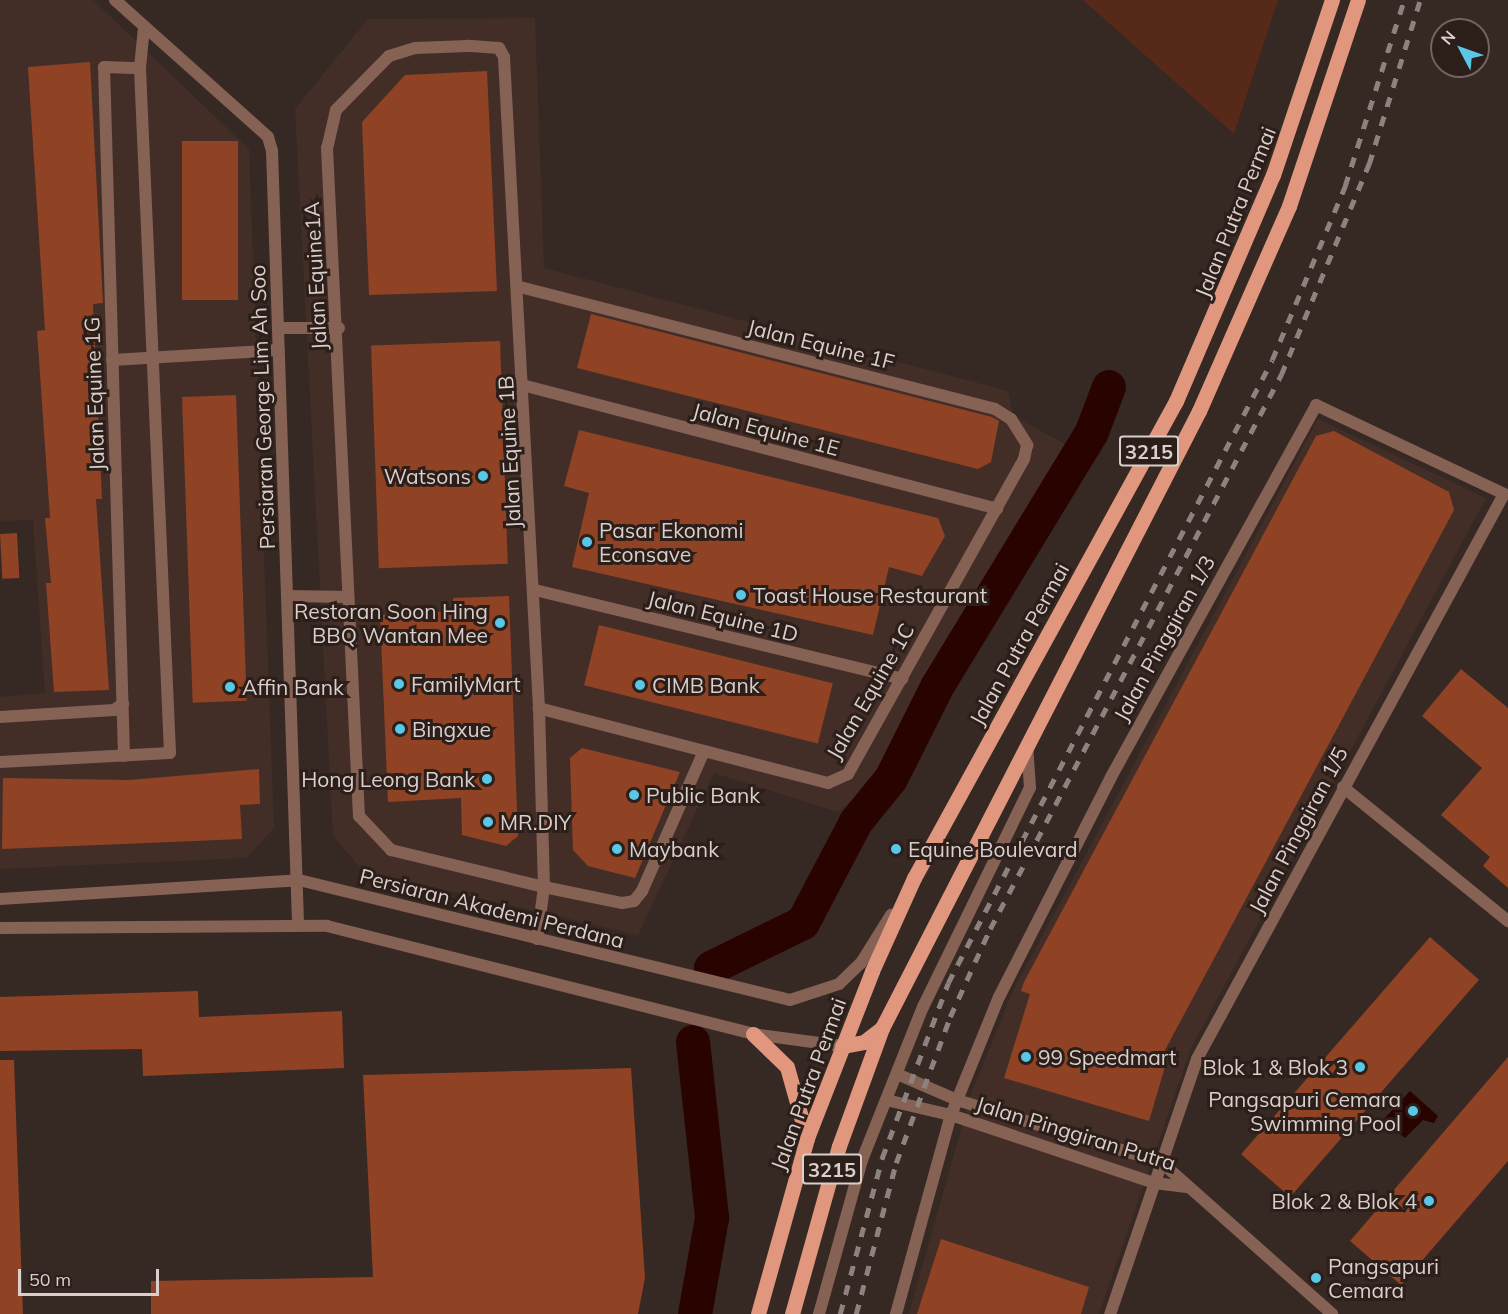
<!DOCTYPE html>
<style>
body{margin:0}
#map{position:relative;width:1508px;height:1314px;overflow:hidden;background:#362823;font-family:Mulish,sans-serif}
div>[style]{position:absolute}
.built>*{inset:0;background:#432e27}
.green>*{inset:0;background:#572918}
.water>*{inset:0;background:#290300}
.river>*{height:34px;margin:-17px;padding:0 17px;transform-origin:17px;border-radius:17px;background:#290300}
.building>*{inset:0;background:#904225;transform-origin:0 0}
.minor>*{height:12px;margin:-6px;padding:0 6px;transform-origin:6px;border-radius:6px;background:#866255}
.tertiary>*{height:12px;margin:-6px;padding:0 6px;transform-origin:6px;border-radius:6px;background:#866255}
.primary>*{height:15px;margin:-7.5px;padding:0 7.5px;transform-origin:7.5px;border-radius:7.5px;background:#e0977d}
.rail>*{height:4.5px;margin-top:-2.25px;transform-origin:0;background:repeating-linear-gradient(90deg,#8e827f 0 10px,transparent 0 20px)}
.dots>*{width:16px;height:16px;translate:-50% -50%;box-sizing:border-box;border:3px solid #2c1e19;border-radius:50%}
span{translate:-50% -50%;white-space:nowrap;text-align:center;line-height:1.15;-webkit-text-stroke:6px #2c1e19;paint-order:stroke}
.shield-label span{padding:2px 4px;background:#2c1e19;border:2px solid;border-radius:4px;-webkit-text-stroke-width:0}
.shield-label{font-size:20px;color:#d9cfcc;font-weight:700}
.street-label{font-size:21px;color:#d9cfcc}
.poi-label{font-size:21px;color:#d9cfcc}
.right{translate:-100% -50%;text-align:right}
.left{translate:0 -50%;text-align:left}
.north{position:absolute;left:1430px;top:18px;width:60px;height:60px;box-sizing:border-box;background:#2c1e19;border:2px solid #716561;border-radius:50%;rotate:311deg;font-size:16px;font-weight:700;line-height:24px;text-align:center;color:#d9cfcc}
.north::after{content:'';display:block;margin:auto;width:21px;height:27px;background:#5bc7e7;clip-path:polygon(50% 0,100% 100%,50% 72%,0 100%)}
.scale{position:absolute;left:18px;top:1269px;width:141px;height:27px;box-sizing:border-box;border:3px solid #d9cfcc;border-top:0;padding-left:8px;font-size:18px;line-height:21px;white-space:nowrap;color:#d9cfcc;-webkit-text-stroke:4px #2c1e19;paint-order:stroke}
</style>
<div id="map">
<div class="built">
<i style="clip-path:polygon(0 0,93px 0,249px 149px,274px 828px,246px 858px,0 869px,0 697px,45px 693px,33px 520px,0 521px)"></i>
<i style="clip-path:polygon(535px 18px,544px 268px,1008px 391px,1013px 416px,1065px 444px,878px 777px,838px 812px,714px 773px,638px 935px,363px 871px,333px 836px,295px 109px,368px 19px)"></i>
<i style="clip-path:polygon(1318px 419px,1486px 498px,1191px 1048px,1099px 1314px,909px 1314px,971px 1094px,1013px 991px)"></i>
</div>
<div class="green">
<i style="clip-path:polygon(1083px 0,1278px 0,1234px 134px)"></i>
</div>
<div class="water">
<i style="clip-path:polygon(1410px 1091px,1438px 1116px,1434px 1123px,1423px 1120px,1405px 1138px,1383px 1120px)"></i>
</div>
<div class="river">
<i style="left:711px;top:968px;width:102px;rotate:-26.1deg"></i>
<i style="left:803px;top:923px;width:114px;rotate:-62.3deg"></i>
<i style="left:856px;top:822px;width:55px;rotate:-50.9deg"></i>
<i style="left:891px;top:779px;width:103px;rotate:-63.4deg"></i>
<i style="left:937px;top:687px;width:298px;rotate:-58.7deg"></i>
<i style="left:1092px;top:432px;width:48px;rotate:-69.3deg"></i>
<i style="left:693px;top:1042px;width:177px;rotate:83.8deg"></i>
<i style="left:712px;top:1218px;width:97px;rotate:100deg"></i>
</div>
<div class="building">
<i style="clip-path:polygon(90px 62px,103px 303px,93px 304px,102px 499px,96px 499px,109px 690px,54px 692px,46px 583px,51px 583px,45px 518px,50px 518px,37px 331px,45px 330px,28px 67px)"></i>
<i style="clip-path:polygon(487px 71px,497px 291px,369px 295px,362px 122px,405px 75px)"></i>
<i style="left:238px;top:141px;width:159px;height:56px;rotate:90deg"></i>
<i style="clip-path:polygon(591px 314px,992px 417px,999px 421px,991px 462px,978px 469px,577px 368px)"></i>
<i style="left:500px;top:341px;width:223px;height:129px;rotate:88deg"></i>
<i style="left:236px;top:395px;width:306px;height:54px;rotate:88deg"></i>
<i style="clip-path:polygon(579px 430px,938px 518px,945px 536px,922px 576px,889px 567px,873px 635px,572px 567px,589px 493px,564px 486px)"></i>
<i style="clip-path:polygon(1334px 431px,1449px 492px,1454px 510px,1164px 1052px,1169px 1053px,1149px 1121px,1004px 1078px,1030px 994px,1021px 991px,1024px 982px,1316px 436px)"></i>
<i style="left:17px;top:533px;width:45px;height:17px;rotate:87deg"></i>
<i style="clip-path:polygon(509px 596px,518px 836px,506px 846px,462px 835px,461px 798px,388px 802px,380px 615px,453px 611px,453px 598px)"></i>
<i style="left:599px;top:625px;width:241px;height:62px;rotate:14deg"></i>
<i style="clip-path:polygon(1461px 669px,1508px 708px,1508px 888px,1483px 866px,1490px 857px,1441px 815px,1482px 768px,1422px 716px)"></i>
<i style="clip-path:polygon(582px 748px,680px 772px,635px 878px,588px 866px,573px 850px,570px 758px)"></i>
<i style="clip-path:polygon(259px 769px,260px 804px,240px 805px,242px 839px,2px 849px,3px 778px,129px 780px)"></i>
<i style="left:1430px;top:937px;width:65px;height:288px;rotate:41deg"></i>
<i style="clip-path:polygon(198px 991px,199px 1017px,342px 1011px,344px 1068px,143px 1076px,142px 1049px,0 1051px,0 997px)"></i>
<i style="clip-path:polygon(1508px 1057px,1508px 1161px,1401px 1285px,1350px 1241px)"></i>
<i style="clip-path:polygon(0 1060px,14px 1060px,23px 1314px,0 1314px)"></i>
<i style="clip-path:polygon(631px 1068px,645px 1278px,638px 1314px,151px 1314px,151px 1281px,373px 1277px,363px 1075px)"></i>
<i style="clip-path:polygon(941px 1239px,1089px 1287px,1081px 1314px,917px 1314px)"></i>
</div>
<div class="minor">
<i style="left:115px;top:0;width:205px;rotate:41.8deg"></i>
<i style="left:268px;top:137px;width:15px;rotate:74deg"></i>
<i style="left:272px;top:151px;width:773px;rotate:88.07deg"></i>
<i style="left:520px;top:287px;width:490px;rotate:14.4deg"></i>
<i style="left:995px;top:409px;width:19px;rotate:32deg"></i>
<i style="left:1011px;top:419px;width:31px;rotate:58deg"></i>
<i style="left:1027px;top:445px;width:14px;rotate:102deg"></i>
<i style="left:1024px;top:459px;width:361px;rotate:119.2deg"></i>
<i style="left:848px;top:774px;width:22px;rotate:156deg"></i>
<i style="left:828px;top:783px;width:299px;rotate:-165.5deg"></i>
<i style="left:278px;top:328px;width:61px"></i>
<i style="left:112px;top:360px;width:167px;rotate:-3.4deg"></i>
<i style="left:526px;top:386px;width:487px;rotate:14.6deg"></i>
<i style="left:535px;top:590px;width:378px;rotate:13.6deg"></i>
<i style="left:288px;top:596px;width:60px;rotate:1deg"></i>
<i style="left:0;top:717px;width:114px;rotate:-3.5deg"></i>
<i style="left:114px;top:710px;width:11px;rotate:-34deg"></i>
<i style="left:124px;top:756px;width:689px;rotate:-91.66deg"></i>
<i style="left:104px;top:67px;width:36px;rotate:2deg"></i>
<i style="left:0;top:762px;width:170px;rotate:-3deg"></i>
<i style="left:170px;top:753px;width:686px;rotate:-92.51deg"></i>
<i style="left:140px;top:68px;width:41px;rotate:-84.4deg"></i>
<i style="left:1343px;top:787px;width:213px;rotate:39.1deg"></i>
<i style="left:537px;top:939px;width:52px;rotate:-82.3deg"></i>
<i style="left:544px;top:887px;width:179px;rotate:-91.6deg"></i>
<i style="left:539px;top:708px;width:652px;rotate:-93.08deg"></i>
<i style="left:504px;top:57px;width:10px;rotate:-119deg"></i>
<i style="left:499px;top:48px;width:31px;rotate:-176deg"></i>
<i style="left:468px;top:46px;width:53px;rotate:177.8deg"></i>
<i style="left:415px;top:48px;width:27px;rotate:163deg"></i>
<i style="left:389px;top:56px;width:76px;rotate:134.5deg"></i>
<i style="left:336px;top:110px;width:39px;rotate:103deg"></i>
<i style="left:327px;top:148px;width:669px;rotate:87.26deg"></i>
<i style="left:359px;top:816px;width:47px;rotate:46.7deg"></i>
<i style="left:391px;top:850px;width:157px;rotate:13.6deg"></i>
<i style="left:544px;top:887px;width:80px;rotate:11.6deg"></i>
<i style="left:622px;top:903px;width:12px;rotate:-9deg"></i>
<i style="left:634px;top:901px;width:13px;rotate:-51deg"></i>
<i style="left:642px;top:891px;width:153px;rotate:-66.1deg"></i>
<i style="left:896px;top:1314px;width:206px;rotate:-74.6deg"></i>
<i style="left:951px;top:1115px;width:127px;rotate:-67.9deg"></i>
<i style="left:999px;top:997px;width:247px;rotate:-63deg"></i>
<i style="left:1111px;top:777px;width:425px;rotate:-61.1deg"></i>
<i style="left:1316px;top:405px;width:208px;rotate:25.3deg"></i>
<i style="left:1504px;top:494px;width:643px;rotate:118.52deg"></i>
<i style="left:1197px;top:1059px;width:269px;rotate:108.8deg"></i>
</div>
<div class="tertiary">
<i style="left:0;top:899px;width:300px;rotate:-3.6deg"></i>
<i style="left:299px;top:880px;width:505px;rotate:13.73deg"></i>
<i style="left:790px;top:1000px;width:52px;rotate:-18.1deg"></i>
<i style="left:839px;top:984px;width:30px;rotate:-44deg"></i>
<i style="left:861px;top:963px;width:57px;rotate:-58deg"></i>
<i style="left:0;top:928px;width:327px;rotate:-0.4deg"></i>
<i style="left:327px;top:926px;width:439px;rotate:14.2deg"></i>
<i style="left:753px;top:1034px;width:90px;rotate:7.7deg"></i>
<i style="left:897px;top:1074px;width:65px;rotate:23.4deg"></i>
<i style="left:957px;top:1100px;width:213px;rotate:16.9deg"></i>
<i style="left:1161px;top:1162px;width:229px;rotate:41.6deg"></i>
<i style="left:886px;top:1100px;width:67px;rotate:13deg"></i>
<i style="left:951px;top:1115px;width:214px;rotate:18.5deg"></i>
<i style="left:1154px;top:1183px;width:35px;rotate:7deg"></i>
<i style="left:819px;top:1314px;width:160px;rotate:-74.4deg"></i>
<i style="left:862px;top:1160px;width:165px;rotate:-68.3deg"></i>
<i style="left:923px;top:1007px;width:244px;rotate:-64deg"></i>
<i style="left:1030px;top:788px;width:44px;rotate:-93.9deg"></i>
</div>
<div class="primary">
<i style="left:753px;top:1034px;width:47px;rotate:44.1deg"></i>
<i style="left:787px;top:1067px;width:74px;rotate:74.3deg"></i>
<i style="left:842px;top:1046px;width:22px;rotate:-10deg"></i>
<i style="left:864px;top:1042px;width:23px;rotate:-38deg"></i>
<i style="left:758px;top:1314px;width:183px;rotate:-74.4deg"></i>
<i style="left:807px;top:1138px;width:179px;rotate:-68.7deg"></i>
<i style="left:872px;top:971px;width:102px;rotate:-65.7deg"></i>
<i style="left:914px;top:878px;width:544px;rotate:-61.22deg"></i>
<i style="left:1176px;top:401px;width:246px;rotate:-66.8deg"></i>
<i style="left:1273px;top:175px;width:185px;rotate:-71.4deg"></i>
<i style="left:792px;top:1314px;width:174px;rotate:-74.4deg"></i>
<i style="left:839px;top:1146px;width:126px;rotate:-70deg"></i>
<i style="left:882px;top:1028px;width:694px;rotate:-62.81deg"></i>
<i style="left:1199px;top:411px;width:224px;rotate:-66.3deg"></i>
<i style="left:1289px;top:206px;width:217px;rotate:-71.5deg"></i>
</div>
<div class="rail">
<i style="left:840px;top:1314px;width:162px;rotate:-74.9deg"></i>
<i style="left:882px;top:1158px;width:187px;rotate:-69.3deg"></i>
<i style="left:948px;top:983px;width:702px;rotate:-62.52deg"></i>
<i style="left:1272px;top:360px;width:189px;rotate:-67.2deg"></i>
<i style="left:1345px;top:186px;width:195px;rotate:-72.4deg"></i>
<i style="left:856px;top:1314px;width:156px;rotate:-75.2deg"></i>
<i style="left:896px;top:1163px;width:156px;rotate:-69.7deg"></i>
<i style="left:950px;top:1017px;width:97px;rotate:-65.6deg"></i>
<i style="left:990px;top:929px;width:626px;rotate:-62.29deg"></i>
<i style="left:1281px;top:375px;width:229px;rotate:-67.4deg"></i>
<i style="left:1369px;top:164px;width:172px;rotate:-72.7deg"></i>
</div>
<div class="dots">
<i style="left:483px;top:476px;background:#5bc7e7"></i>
<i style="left:587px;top:542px;background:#5bc7e7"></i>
<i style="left:741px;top:595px;background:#5bc7e7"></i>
<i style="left:500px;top:623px;background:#5bc7e7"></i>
<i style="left:399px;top:684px;background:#5bc7e7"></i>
<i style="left:640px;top:685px;background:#5bc7e7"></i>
<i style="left:230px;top:687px;background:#5bc7e7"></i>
<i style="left:400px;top:729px;background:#5bc7e7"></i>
<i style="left:487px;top:779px;background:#5bc7e7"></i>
<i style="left:634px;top:795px;background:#5bc7e7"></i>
<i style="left:488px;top:822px;background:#5bc7e7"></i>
<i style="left:617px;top:849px;background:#5bc7e7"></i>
<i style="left:896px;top:849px;background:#5bc7e7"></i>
<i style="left:1026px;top:1057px;background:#5bc7e7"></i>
<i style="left:1360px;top:1067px;background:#5bc7e7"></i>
<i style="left:1413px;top:1111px;background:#5bc7e7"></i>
<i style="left:1429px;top:1201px;background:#5bc7e7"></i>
<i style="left:1316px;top:1278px;background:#5bc7e7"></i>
</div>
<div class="shield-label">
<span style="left:1149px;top:451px">3215</span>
<span style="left:832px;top:1169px">3215</span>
</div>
<div class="street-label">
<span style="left:1235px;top:212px;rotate:-68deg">Jalan Putra Permai</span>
<span style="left:315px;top:276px;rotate:-93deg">Jalan Equine1A</span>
<span style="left:821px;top:344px;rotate:14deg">Jalan Equine 1F</span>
<span style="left:94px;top:394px;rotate:-92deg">Jalan Equine 1G</span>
<span style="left:262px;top:407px;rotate:-92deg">Persiaran George Lim Ah Soo</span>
<span style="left:766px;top:429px;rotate:15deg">Jalan Equine 1E</span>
<span style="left:509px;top:452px;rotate:-93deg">Jalan Equine 1B</span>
<span style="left:723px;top:616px;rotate:14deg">Jalan Equine 1D</span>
<span style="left:1164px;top:638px;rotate:-61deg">Jalan Pinggiran 1/3</span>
<span style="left:1019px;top:644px;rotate:-61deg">Jalan Putra Permai</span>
<span style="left:870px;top:691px;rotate:-60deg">Jalan Equine 1C</span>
<span style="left:1298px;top:830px;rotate:-62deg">Jalan Pinggiran 1/5</span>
<span style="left:492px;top:908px;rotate:14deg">Persiaran Akademi Perdana</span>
<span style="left:808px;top:1084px;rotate:-70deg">Jalan Putra Permai</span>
<span style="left:1076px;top:1133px;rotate:17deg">Jalan Pinggiran Putra</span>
</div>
<div class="poi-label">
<span class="right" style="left:471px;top:476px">Watsons</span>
<span class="left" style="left:599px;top:542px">Pasar Ekonomi<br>Econsave</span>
<span class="left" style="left:753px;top:595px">Toast House Restaurant</span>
<span class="right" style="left:488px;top:623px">Restoran Soon Hing<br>BBQ Wantan Mee</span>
<span class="left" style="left:411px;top:684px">FamilyMart</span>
<span class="left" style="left:652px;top:685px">CIMB Bank</span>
<span class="left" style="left:242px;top:687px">Affin Bank</span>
<span class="left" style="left:412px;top:729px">Bingxue</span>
<span class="right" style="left:475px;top:779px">Hong Leong Bank</span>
<span class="left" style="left:646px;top:795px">Public Bank</span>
<span class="left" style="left:500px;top:822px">MR.DIY</span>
<span class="left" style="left:629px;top:849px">Maybank</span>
<span class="left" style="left:908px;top:849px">Equine Boulevard</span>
<span class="left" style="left:1038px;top:1057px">99 Speedmart</span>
<span class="right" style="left:1348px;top:1067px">Blok 1 &amp; Blok 3</span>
<span class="right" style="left:1401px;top:1111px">Pangsapuri Cemara<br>Swimming Pool</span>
<span class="right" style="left:1417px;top:1201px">Blok 2 &amp; Blok 4</span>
<span class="left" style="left:1328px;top:1278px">Pangsapuri<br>Cemara</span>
</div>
<div class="north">N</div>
<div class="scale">50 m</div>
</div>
